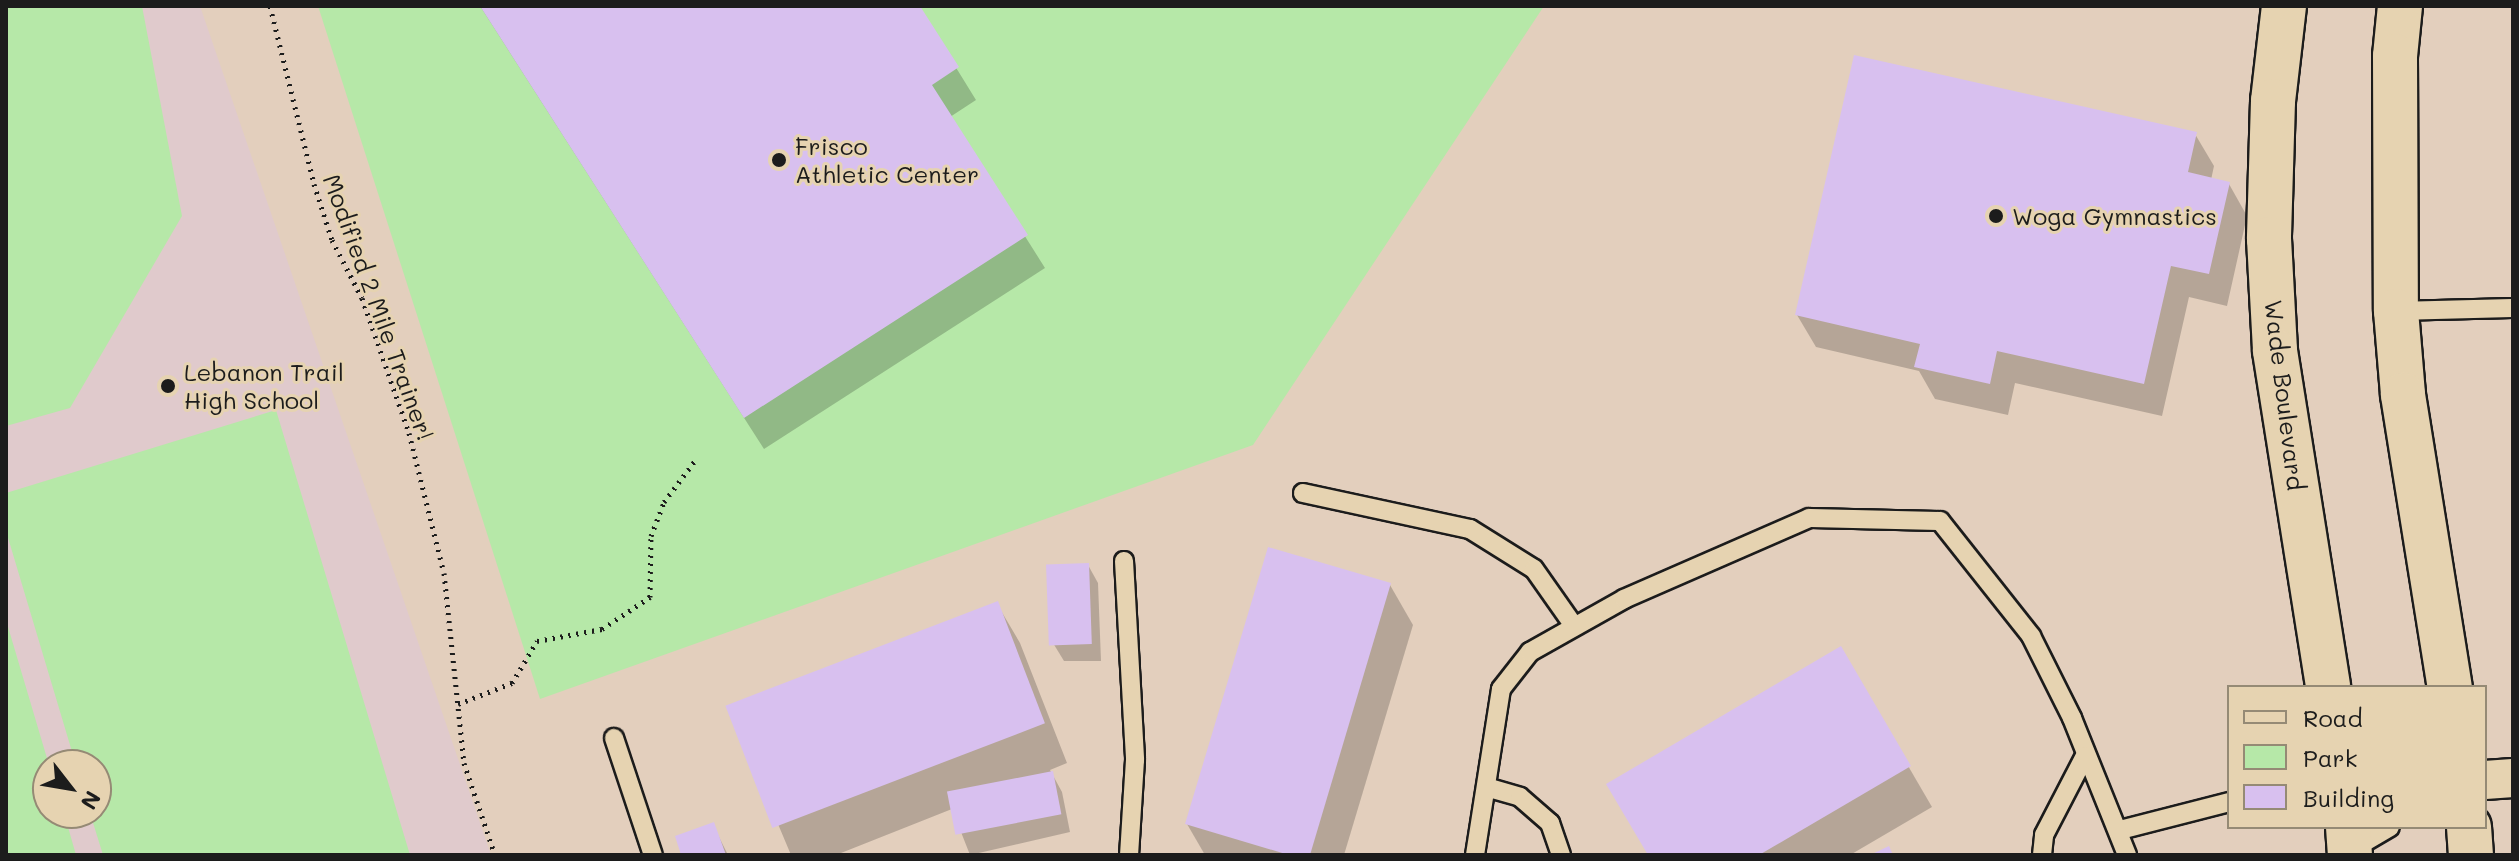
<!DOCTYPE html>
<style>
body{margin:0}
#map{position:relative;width:2519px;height:861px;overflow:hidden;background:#e3cfbd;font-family:Mali,sans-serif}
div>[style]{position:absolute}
.built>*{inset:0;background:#e0cacc}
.green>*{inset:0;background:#b6e8a8}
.shadow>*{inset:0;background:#0003}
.building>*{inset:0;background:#d8c0ef;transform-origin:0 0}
.path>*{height:5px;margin-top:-2.5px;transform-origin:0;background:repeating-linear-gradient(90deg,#1c1c1c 0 2px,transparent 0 8px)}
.roads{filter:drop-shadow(2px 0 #1c1c1c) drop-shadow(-2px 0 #1c1c1c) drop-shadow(0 2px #1c1c1c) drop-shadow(0 -2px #1c1c1c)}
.service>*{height:18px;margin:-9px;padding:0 9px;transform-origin:9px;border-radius:9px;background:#e6d3b1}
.minor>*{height:38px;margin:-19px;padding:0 19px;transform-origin:19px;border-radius:19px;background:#e6d3b1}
.tertiary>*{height:44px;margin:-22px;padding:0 22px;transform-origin:22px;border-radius:22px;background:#e6d3b1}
.dots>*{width:22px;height:22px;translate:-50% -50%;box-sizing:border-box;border:4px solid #e6d3b1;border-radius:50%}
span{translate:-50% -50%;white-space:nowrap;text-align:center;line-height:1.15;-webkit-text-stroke:6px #e6d3b1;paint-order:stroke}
.poi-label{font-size:24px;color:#1c1c1c}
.left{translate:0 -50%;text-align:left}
.street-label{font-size:24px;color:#1c1c1c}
.frame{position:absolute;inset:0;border:8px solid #1c1c1c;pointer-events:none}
.legend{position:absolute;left:2227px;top:685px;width:260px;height:144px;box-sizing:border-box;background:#e6d3b1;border:2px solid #958a75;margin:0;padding:10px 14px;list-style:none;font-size:24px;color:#1c1c1c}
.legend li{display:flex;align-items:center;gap:16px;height:40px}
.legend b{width:40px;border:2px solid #958a75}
.north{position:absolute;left:32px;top:749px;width:80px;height:80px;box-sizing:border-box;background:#e6d3b1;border:2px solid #958a75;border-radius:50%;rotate:121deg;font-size:22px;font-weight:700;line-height:32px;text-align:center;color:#1c1c1c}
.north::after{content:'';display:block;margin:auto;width:28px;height:36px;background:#1c1c1c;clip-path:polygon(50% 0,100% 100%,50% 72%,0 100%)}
</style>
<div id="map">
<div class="built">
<i style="clip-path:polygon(evenodd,6px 6px,200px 6px,491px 855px,6px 855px,6px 6px,48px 765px,96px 765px,96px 813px,48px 813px,48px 765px)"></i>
</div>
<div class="green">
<i style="clip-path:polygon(6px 6px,142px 6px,182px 216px,70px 408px,6px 426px)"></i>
<i style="clip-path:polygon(318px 6px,1544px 6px,1253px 445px,540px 699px)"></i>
<i style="clip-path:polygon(276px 410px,410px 855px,103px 855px,90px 813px,96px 813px,96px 765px,76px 765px,6px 531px,6px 493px)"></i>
<i style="clip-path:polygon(6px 620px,49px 765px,48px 813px,64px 813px,76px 855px,6px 855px)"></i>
</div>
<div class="shadow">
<i style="clip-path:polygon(480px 6px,918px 6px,976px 100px,950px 117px,1045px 268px,764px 449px)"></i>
<i style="clip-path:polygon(2195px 134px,2214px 166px,2211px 180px,2229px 184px,2247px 216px,2227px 306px,2189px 297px,2162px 416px,2015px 383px,2008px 415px,1935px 399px,1919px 371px,1816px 347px,1797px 315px)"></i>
<i style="clip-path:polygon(1088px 565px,1098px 583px,1101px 661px,1064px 661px,1053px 643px)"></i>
<i style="clip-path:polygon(1390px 585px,1413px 625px,1344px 855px,1205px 855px,1187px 824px)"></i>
<i style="clip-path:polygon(997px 604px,1020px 643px,1067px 763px,1050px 770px,1062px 792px,1070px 832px,970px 855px,952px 809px,836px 855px,791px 855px,730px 710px)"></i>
<i style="clip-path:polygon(1840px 649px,1932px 807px,1850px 855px,1650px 855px)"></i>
<i style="clip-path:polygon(713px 825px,728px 855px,683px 855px)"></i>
</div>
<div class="building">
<i style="clip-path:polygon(480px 6px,920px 6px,959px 67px,932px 85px,1028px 235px,744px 418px)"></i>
<i style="clip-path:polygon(1854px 55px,2197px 132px,2188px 172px,2230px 182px,2209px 274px,2171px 266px,2144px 384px,1997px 351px,1990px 384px,1914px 367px,1920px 344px,1795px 315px)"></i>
<i style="clip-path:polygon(1268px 547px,1391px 583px,1310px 855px,1289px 855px,1185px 824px)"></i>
<i style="left:1089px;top:563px;width:81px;height:43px;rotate:88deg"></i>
<i style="left:998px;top:601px;width:131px;height:292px;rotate:69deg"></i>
<i style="clip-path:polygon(1841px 646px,1911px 766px,1759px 855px,1648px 855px,1606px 784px)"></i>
<i style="left:1053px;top:771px;width:44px;height:108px;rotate:79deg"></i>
<i style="clip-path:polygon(714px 822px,726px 855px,681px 855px,675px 836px)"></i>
<i style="clip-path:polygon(1889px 846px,1893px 855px,1870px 855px)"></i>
</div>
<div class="path">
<i style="left:270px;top:6px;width:183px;rotate:76.1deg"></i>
<i style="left:314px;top:184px;width:59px;rotate:72.2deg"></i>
<i style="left:332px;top:240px;width:65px;rotate:62.7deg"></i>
<i style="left:362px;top:298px;width:143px;rotate:70.8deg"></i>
<i style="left:409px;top:433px;width:144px;rotate:76deg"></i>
<i style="left:444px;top:573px;width:191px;rotate:84deg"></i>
<i style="left:464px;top:763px;width:97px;rotate:71.4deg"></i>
<i style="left:458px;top:704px;width:58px;rotate:-21.3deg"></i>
<i style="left:512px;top:683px;width:49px;rotate:-59.2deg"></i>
<i style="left:537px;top:641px;width:66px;rotate:-10.5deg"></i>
<i style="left:602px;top:629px;width:58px;rotate:-33.7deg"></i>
<i style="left:650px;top:597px;width:61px;rotate:-89.1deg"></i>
<i style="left:651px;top:536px;width:36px;rotate:-69deg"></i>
<i style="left:664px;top:502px;width:55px;rotate:-53.1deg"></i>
</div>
<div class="roads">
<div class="service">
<i style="left:2396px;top:311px;width:117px;rotate:-1.5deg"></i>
<i style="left:1303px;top:493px;width:171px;rotate:12.2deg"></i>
<i style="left:1470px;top:529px;width:75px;rotate:32deg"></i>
<i style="left:1534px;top:569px;width:70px;rotate:54.9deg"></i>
<i style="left:1124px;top:561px;width:199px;rotate:86.8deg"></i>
<i style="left:1135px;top:760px;width:95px;rotate:93.6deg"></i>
<i style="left:614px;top:738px;width:123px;rotate:71.6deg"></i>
<i style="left:1486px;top:787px;width:35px;rotate:16deg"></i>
<i style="left:1520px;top:797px;width:40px;rotate:41deg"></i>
<i style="left:1550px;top:823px;width:34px;rotate:71deg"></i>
<i style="left:2120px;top:830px;width:113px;rotate:-14.4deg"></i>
<i style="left:2351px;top:850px;width:45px;rotate:-30.5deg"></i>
<i style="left:1475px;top:855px;width:168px;rotate:-81.1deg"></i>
<i style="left:1501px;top:689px;width:47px;rotate:-51.9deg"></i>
<i style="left:1530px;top:652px;width:108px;rotate:-29.4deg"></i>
<i style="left:1624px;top:599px;width:202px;rotate:-23.6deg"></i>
<i style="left:1809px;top:518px;width:131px;rotate:1.3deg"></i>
<i style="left:1940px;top:521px;width:147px;rotate:51.6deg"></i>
<i style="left:2031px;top:636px;width:92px;rotate:63.4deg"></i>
<i style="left:2072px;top:718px;width:148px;rotate:68.1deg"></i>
<i style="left:2042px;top:855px;width:20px;rotate:-84deg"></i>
<i style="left:2044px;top:835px;width:89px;rotate:-62.6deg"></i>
</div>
<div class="minor">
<i style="left:2485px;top:780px;width:28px;rotate:-4deg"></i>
</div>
<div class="tertiary">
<i style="left:2284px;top:6px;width:96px;rotate:96.6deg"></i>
<i style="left:2273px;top:101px;width:138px;rotate:91.7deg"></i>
<i style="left:2269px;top:239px;width:112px;rotate:86.9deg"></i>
<i style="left:2275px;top:351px;width:340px;rotate:81deg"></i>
<i style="left:2400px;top:6px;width:50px;rotate:95.7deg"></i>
<i style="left:2395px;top:56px;width:255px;rotate:89.8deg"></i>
<i style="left:2396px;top:311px;width:84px;rotate:85.2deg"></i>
<i style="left:2403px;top:395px;width:296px;rotate:80.9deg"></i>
<i style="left:2348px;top:827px;width:28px;rotate:86deg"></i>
<i style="left:2469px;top:827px;width:28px;rotate:86deg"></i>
</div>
</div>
<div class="dots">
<i style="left:779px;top:160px;background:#1c1c1c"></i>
<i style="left:1996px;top:216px;background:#1c1c1c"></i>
<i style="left:168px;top:386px;background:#1c1c1c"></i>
</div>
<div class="poi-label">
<span class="left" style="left:795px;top:160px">Frisco<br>Athletic Center</span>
<span class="left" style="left:2012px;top:216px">Woga Gymnastics</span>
<span class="left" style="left:184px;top:386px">Lebanon Trail<br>High School</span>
</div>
<div class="street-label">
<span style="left:379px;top:307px;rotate:70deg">Modified 2 Mile Trainer!</span>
<span style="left:2285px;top:395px;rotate:83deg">Wade Boulevard</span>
</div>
<div class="frame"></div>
<ul class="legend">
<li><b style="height:10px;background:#e6d3b1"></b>Road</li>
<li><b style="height:22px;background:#b6e8a8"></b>Park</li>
<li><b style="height:22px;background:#d8c0ef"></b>Building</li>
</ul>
<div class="north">N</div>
</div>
